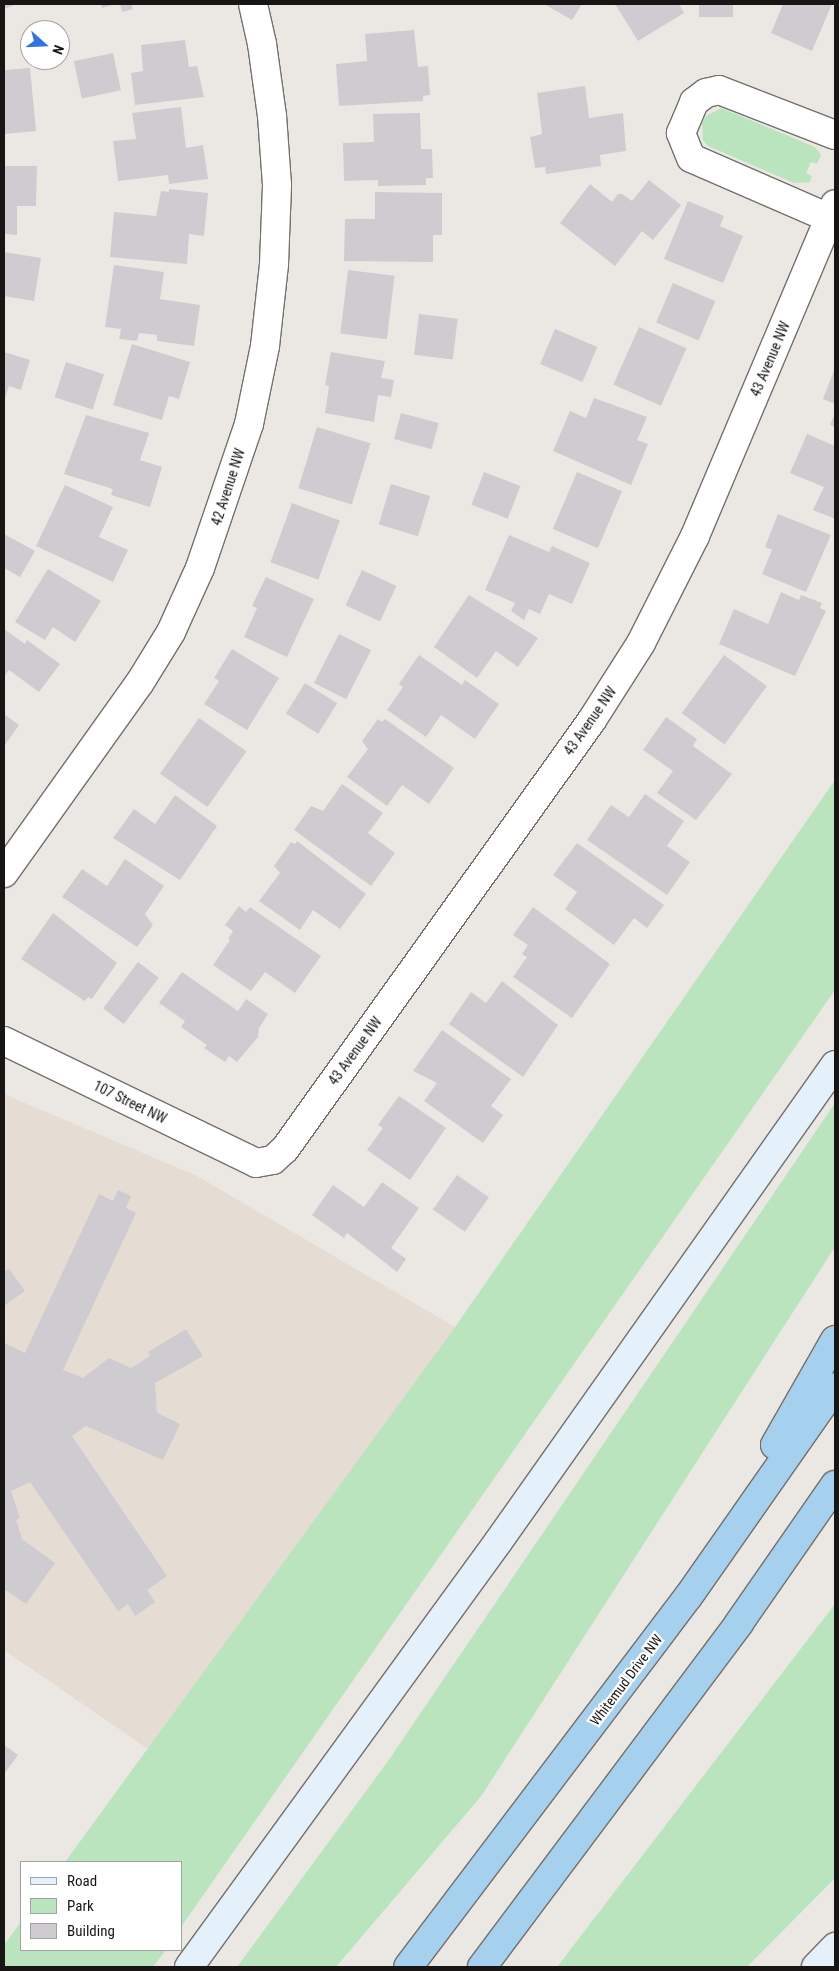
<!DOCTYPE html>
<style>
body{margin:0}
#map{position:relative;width:839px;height:1971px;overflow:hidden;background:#ebe8e4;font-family:"Roboto Condensed",sans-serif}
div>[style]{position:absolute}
.built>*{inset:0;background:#e5dcd3}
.green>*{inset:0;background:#bae4bd}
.building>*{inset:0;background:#ceccd0;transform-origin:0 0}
.roads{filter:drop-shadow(1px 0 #73706d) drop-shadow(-1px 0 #73706d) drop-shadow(0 1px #73706d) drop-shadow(0 -1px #73706d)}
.street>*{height:28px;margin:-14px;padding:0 14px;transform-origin:14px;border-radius:14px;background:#fff}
.secondary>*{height:28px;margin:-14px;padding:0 14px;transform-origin:14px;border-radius:14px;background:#e4f1fa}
.highway>*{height:28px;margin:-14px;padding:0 14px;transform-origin:14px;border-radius:14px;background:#a5d1ee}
span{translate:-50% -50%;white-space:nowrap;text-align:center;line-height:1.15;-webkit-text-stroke:4.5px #fff;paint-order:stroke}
.street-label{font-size:14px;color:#181615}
.frame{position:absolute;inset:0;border:5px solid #181615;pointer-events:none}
.legend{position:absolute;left:20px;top:1861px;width:162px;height:90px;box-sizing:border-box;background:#fff;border:1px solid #a3a2a1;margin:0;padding:6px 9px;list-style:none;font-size:15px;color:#181615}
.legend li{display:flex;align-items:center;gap:10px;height:25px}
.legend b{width:25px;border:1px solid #a3a2a1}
.north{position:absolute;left:20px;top:20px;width:50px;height:50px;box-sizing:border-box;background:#fff;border:1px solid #a3a2a1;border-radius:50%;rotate:110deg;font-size:14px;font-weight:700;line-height:20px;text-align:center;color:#181615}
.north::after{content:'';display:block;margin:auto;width:18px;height:22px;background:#3073e1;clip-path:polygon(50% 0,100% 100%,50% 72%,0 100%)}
</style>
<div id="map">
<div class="built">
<i style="clip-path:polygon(4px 1094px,197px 1176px,455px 1327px,148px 1749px,4px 1650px)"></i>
</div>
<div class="green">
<i style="clip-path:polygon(721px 108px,815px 147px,821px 155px,817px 164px,811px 162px,806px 173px,812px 176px,810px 182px,794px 183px,708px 146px,703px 140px,702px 123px,706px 116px)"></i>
<i style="clip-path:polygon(835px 780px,835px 990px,181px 1927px,181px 1862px,65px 1862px,455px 1327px)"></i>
<i style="clip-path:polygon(835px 1103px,835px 1247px,482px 1795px,336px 1967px,237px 1967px,388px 1761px)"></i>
<i style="clip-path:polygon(835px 1604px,835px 1878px,747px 1967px,557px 1967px)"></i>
<i style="clip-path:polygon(21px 1922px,21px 1950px,166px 1950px,153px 1967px,4px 1967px,4px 1945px)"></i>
</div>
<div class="building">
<i style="clip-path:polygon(4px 4px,17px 4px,4px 9px)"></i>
<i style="clip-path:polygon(101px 4px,115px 4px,102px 8px)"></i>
<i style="clip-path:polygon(120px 4px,131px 4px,133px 9px,122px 12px)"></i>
<i style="clip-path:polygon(544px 4px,582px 4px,572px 20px)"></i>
<i style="clip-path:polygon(615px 4px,679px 4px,684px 13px,638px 41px)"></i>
<i style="left:699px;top:4px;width:34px;height:13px"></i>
<i style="clip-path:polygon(783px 4px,832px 4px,812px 51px,771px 33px)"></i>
<i style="clip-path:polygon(414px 30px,418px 67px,428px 66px,430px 95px,423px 96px,423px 101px,339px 106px,336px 64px,367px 61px,365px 34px)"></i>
<i style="clip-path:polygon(185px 40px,189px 67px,197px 66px,204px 97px,135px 105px,131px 73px,143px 71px,141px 45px)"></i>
<i style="left:113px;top:53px;width:38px;height:40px;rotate:78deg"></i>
<i style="clip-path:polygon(30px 68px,36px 131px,4px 134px,4px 70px)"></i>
<i style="clip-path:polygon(585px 86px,589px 118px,623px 113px,626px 151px,600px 155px,601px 166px,546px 174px,545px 167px,535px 168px,530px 137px,542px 134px,537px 93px)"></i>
<i style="clip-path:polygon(181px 107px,186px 148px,203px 145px,208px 179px,169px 184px,168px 175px,118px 181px,113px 141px,136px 139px,132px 113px)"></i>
<i style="clip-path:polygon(420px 113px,421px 149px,432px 149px,433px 178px,426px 178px,426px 185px,378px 186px,378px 180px,344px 181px,343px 143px,374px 142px,373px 114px)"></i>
<i style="clip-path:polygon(4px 166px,37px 166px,36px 206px,17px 206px,17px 235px,4px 234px)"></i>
<i style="clip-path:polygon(649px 180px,681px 205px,653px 240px,642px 231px,615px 266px,560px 223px,590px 184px,612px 202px,618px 194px,622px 194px,632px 201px)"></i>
<i style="clip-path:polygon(169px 189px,208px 193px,204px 236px,189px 234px,187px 264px,110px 257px,114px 212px,156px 216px,161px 191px,169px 192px)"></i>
<i style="clip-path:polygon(375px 192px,442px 193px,442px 235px,433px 235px,433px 262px,344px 261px,345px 219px,375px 219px)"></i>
<i style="clip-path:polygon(688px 201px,724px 216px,720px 226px,743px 236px,723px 283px,664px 259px)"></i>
<i style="clip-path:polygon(4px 252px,41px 258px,34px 301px,4px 296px)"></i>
<i style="clip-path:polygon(114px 265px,164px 272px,160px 299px,200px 305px,194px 346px,157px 341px,157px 335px,139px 333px,137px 341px,119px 339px,121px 329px,105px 327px)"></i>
<i style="left:348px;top:270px;width:47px;height:64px;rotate:7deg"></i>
<i style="left:673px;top:283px;width:46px;height:43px;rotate:23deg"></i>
<i style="left:419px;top:314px;width:39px;height:41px;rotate:7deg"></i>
<i style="left:639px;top:327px;width:52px;height:63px;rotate:24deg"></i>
<i style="left:555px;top:329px;width:46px;height:38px;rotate:23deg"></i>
<i style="clip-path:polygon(132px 344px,190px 362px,179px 399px,169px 396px,162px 420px,113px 405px)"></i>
<i style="clip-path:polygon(4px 352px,30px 360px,21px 390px,9px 386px,4px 401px)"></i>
<i style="clip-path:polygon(331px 352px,385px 361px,381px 378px,394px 380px,391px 397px,378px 395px,374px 422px,325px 413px,329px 386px,325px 385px)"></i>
<i style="left:66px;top:362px;width:40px;height:37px;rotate:18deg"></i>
<i style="clip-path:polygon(835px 368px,835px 404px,823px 399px)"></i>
<i style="clip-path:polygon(594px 398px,647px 417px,637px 440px,648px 444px,631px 485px,553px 451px,570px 411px,586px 418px)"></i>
<i style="left:401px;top:413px;width:39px;height:27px;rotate:15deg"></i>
<i style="clip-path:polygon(835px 413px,835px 427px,830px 425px)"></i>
<i style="clip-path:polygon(86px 415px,149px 433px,140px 460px,162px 467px,150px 507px,111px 495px,113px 489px,64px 474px)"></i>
<i style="left:317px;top:427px;width:56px;height:64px;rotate:17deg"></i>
<i style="clip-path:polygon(807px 434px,835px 446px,835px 519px,813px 510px,824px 487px,790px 473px)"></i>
<i style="left:484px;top:472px;width:39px;height:35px;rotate:21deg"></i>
<i style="left:577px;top:472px;width:49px;height:62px;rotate:23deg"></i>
<i style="left:391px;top:484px;width:41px;height:42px;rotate:17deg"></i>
<i style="clip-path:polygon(65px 485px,113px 507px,99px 537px,128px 550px,113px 582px,36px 546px)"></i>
<i style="left:292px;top:503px;width:51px;height:63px;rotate:20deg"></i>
<i style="clip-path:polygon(778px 514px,831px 535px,806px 592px,762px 574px,772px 550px,765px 547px)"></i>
<i style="clip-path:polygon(4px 534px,35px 551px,20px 577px,4px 568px)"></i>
<i style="clip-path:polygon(509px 535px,549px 552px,552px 546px,590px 563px,572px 604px,549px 594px,540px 614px,529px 609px,524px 620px,511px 611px,515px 603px,485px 590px)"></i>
<i style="clip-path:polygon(48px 569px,101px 601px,75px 642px,53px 627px,45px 640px,15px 622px)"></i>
<i style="left:362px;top:570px;width:38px;height:39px;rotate:25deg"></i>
<i style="clip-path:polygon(266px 577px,314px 599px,287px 657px,244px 637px,257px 608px,252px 606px)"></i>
<i style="clip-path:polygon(781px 592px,799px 600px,801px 595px,822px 603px,820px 608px,826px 611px,795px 676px,719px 644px,734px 609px,768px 624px)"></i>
<i style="clip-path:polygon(469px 595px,538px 638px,518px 667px,496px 651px,477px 678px,434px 647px)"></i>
<i style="clip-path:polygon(4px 629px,25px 644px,27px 640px,60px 664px,39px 692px,9px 670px,4px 677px)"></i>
<i style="left:339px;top:634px;width:36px;height:55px;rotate:27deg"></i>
<i style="clip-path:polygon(232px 649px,279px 678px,247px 730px,204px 704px,219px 681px,214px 678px)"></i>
<i style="clip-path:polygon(419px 655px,462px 685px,465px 680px,499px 704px,475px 739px,441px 715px,426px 737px,387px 710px,403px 687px,399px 684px)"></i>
<i style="left:724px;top:655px;width:53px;height:72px;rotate:36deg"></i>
<i style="left:305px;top:683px;width:38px;height:36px;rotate:32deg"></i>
<i style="clip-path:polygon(4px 714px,19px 725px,4px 746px)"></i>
<i style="clip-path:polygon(666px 717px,697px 739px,693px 746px,732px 774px,696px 820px,657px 793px,673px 771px,643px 750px)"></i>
<i style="left:199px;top:718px;width:58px;height:68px;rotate:35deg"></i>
<i style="clip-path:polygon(378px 719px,382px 722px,385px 719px,454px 768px,429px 804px,402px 785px,387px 806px,347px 777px,368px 749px,362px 741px)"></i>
<i style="clip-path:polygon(342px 784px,383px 813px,368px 833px,395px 853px,371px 886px,294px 830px,311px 806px,323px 811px)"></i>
<i style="clip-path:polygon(645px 794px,684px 821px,667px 846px,690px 862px,667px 895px,587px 840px,611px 805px,629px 817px)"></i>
<i style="clip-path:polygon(175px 795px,217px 826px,180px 880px,113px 838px,134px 809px,155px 824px)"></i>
<i style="clip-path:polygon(297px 841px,366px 894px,340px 929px,313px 910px,300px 930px,259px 901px,280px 873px,274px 866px,291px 842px,295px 844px)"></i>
<i style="clip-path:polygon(577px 843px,664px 905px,647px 928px,634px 918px,614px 945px,565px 909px,577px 892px,553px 875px)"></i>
<i style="clip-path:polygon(125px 859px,164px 886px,145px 914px,153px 925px,137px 947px,62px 897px,82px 869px,107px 886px)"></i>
<i style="clip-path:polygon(239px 906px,246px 912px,250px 907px,321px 956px,295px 993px,265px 972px,251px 991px,213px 965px,230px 940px,228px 939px,233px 931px,225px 925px)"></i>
<i style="clip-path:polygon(533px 907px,610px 964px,572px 1018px,513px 977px,527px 957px,522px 954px,528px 945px,513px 935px)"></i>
<i style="clip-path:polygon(53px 913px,117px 963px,92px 999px,88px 997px,85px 1001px,21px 959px)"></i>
<i style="left:138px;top:962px;width:26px;height:58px;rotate:37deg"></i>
<i style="clip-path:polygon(182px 972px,238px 1011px,246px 999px,268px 1014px,259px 1028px,258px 1037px,237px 1062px,229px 1056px,225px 1062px,204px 1048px,207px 1045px,181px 1027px,185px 1021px,159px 1003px)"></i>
<i style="clip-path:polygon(502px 981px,558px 1025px,523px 1077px,449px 1024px,471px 992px,486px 1003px)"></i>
<i style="clip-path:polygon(442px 1030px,511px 1079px,491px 1106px,503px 1115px,483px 1143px,424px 1101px,437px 1083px,413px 1071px)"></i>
<i style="clip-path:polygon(399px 1096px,446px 1128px,410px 1180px,367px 1150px,383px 1128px,378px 1125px)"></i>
<i style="left:457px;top:1175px;width:39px;height:42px;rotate:35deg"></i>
<i style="clip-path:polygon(382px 1182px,419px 1208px,391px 1248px,406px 1259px,397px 1272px,347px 1233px,344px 1238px,312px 1215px,333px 1185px,364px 1207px)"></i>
<i style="clip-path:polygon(118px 1190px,131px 1196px,126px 1208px,136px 1213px,63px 1370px,83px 1378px,109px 1358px,131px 1368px,150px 1356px,148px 1352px,186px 1329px,203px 1356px,155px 1383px,157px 1413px,180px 1424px,163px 1460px,86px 1426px,72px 1436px,167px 1576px,147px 1590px,155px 1602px,135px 1616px,128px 1604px,118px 1611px,30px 1482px,11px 1491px,20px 1518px,16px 1520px,22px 1539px,55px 1563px,26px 1604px,4px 1589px,4px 1343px,25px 1353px,99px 1194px,113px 1201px)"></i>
<i style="clip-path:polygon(9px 1269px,25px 1291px,4px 1306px,4px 1272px)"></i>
<i style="clip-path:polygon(4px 1745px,18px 1755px,4px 1774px)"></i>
</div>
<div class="roads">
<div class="street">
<i style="left:829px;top:218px;width:150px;rotate:-156.5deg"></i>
<i style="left:691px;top:158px;width:27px;rotate:-112deg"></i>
<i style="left:681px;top:133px;width:34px;rotate:-67deg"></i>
<i style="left:694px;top:102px;width:15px;rotate:-37deg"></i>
<i style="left:706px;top:93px;width:13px;rotate:-13deg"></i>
<i style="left:719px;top:90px;width:124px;rotate:21.2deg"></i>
<i style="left:4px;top:873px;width:232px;rotate:-54.5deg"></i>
<i style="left:139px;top:684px;width:61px;rotate:-58.4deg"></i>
<i style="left:171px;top:632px;width:70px;rotate:-65.6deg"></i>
<i style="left:200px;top:568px;width:152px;rotate:-71.2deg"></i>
<i style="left:249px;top:424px;width:80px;rotate:-78.4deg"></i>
<i style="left:265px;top:346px;width:82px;rotate:-83.7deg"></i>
<i style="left:274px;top:264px;width:79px;rotate:-87.8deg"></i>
<i style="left:277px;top:185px;width:69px;rotate:-94.1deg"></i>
<i style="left:272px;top:116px;width:73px;rotate:-97.9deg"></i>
<i style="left:262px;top:44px;width:41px;rotate:-102.7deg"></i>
<i style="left:4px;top:1041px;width:280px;rotate:25.8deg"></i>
<i style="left:256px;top:1163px;width:17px;rotate:-10deg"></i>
<i style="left:273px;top:1160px;width:16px;rotate:-43deg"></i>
<i style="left:285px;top:1149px;width:528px;rotate:-54.41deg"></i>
<i style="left:592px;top:720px;width:91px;rotate:-57.5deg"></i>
<i style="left:641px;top:643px;width:120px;rotate:-63.2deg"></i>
<i style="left:695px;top:536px;width:360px;rotate:-67.1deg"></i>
</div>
<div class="secondary">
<i style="left:189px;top:1967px;width:525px;rotate:-53.98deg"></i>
<i style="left:498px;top:1542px;width:584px;rotate:-54.76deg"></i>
<i style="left:816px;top:1967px;width:28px;rotate:-46deg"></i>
</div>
<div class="highway">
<i style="left:775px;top:1445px;width:121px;rotate:-60.3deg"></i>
<i style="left:408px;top:1967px;width:464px;rotate:-52.9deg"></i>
<i style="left:688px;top:1597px;width:256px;rotate:-55deg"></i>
<i style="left:482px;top:1967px;width:429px;rotate:-53.2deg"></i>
<i style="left:739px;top:1623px;width:168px;rotate:-55.2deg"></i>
</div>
</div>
<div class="street-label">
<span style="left:770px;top:359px;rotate:-67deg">43 Avenue NW</span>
<span style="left:228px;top:487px;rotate:-72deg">42 Avenue NW</span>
<span style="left:590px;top:721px;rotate:-55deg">43 Avenue NW</span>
<span style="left:355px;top:1051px;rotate:-54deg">43 Avenue NW</span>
<span style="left:130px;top:1102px;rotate:26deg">107 Street NW</span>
<span style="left:626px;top:1680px;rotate:-53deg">Whitemud Drive NW</span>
</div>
<div class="frame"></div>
<ul class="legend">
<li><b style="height:6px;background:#e4f1fa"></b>Road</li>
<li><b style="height:14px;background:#bae4bd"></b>Park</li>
<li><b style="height:14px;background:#ceccd0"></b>Building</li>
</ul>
<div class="north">N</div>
</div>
